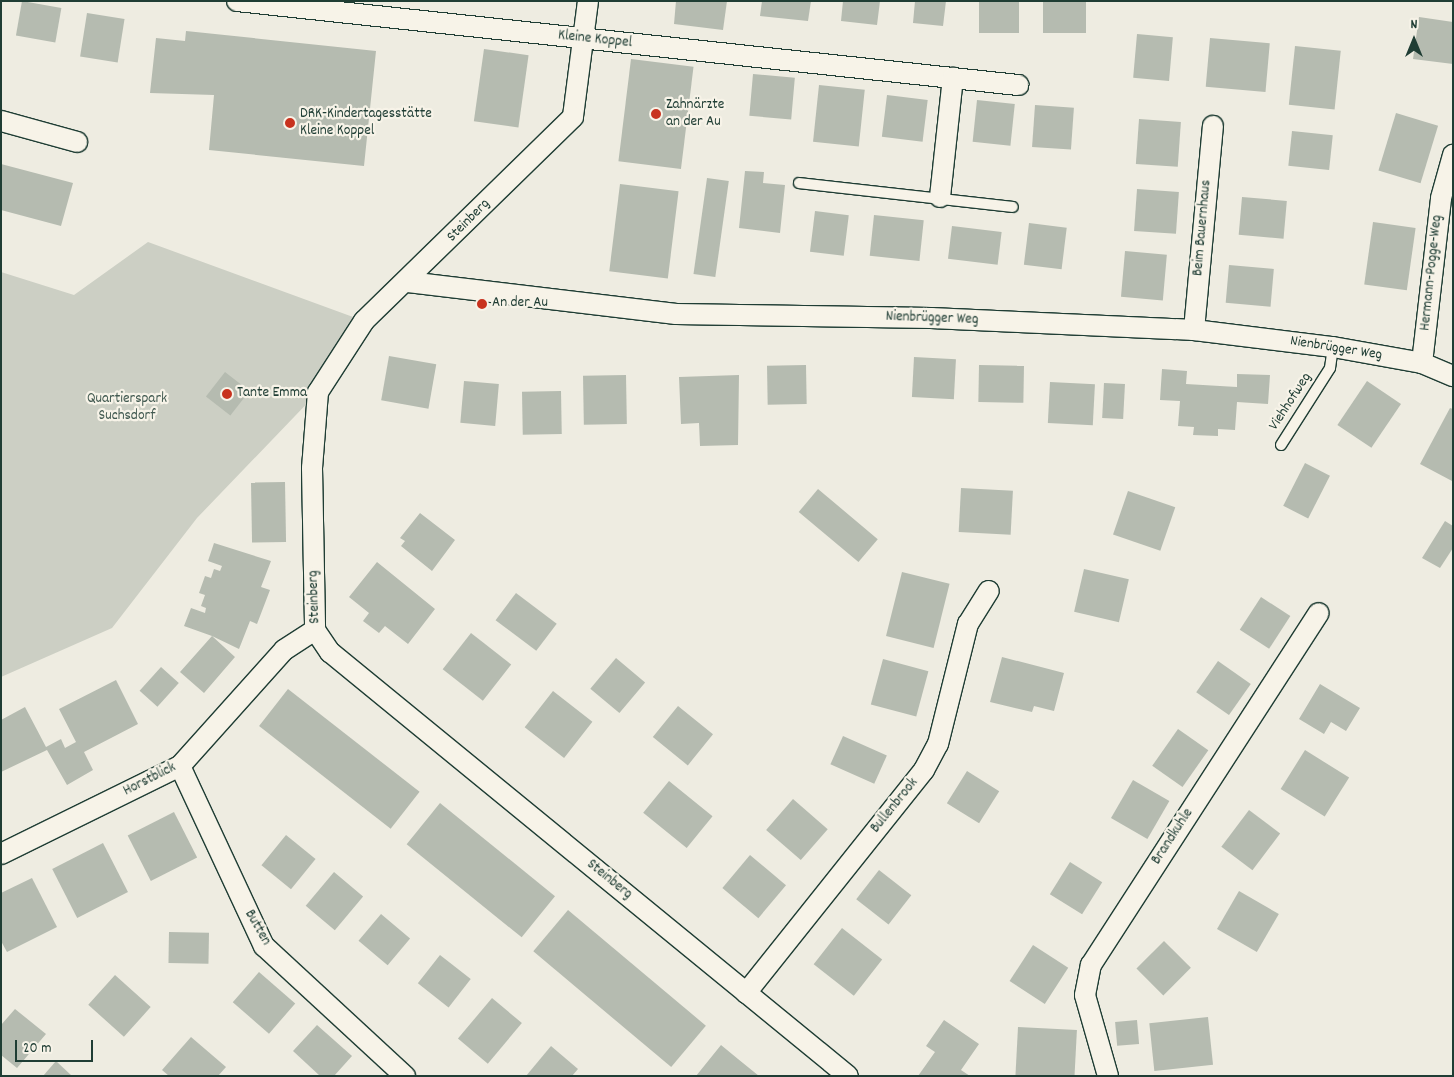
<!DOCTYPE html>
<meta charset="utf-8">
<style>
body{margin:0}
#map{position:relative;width:1454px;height:1077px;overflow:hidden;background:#eeece1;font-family:Dekko,sans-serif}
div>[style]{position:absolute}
.green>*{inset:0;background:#cccfc4}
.building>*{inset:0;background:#b5bbb0;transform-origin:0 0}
.roads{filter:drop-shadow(1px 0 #1f3d34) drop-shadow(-1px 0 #1f3d34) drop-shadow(0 1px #1f3d34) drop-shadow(0 -1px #1f3d34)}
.service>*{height:10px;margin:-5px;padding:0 5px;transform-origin:5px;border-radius:5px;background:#f7f3e8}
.minor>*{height:20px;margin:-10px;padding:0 10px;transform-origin:10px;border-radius:10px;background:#f7f3e8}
.dots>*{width:14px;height:14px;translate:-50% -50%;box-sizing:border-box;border:2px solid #f7f3e8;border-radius:50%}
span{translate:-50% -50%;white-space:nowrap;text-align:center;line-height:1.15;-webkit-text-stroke:4.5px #f7f3e8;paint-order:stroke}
.street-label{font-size:15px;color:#1f3d34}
.poi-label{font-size:15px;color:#1f3d34}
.left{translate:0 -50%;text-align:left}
.park-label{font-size:15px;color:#425a51}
.frame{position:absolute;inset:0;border:2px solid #1f3d34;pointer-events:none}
.north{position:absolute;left:1389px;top:15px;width:50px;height:50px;-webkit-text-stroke:4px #f7f3e8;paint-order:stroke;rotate:0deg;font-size:14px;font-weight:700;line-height:20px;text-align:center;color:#1f3d34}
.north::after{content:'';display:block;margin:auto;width:18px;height:22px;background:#1f3d34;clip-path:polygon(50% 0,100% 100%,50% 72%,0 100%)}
.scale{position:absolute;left:15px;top:1040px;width:78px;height:22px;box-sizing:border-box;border:2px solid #1f3d34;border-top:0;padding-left:6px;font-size:15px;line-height:18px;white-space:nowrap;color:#1f3d34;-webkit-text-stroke:4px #f7f3e8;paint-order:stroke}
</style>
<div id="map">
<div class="green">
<i style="clip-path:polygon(148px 242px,364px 321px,318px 392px,197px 518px,112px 628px,1px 677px,1px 272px,74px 295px)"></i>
</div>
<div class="building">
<i style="left:22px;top:1px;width:40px;height:35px;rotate:10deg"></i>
<i style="clip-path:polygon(676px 1px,727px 1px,723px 30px,674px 24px)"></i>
<i style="clip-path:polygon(762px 1px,811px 1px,808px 21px,760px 16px)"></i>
<i style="clip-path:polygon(843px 1px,880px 1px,877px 25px,841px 21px)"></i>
<i style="clip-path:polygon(915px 1px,946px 1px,943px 26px,913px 23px)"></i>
<i style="left:979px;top:1px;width:40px;height:32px"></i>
<i style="left:1043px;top:1px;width:43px;height:32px"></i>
<i style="left:87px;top:13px;width:38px;height:44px;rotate:9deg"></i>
<i style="clip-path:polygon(1419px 17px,1453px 22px,1453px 64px,1413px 59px)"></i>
<i style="clip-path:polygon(186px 31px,376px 51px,364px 166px,209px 150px,214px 95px,150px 93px,156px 38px,185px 41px)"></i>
<i style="left:1137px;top:34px;width:36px;height:44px;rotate:5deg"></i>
<i style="left:1210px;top:38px;width:60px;height:49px;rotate:5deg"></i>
<i style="left:1295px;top:46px;width:46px;height:59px;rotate:6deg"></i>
<i style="left:484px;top:49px;width:45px;height:73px;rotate:8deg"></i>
<i style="left:631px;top:59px;width:63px;height:103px;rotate:7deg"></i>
<i style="left:753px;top:74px;width:42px;height:42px;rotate:5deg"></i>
<i style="left:819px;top:85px;width:46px;height:57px;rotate:6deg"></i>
<i style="left:887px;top:95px;width:41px;height:42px;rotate:7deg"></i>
<i style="left:977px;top:100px;width:38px;height:42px;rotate:6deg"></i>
<i style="left:1035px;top:105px;width:39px;height:42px;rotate:4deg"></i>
<i style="left:1396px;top:113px;width:44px;height:60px;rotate:17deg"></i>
<i style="left:1139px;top:119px;width:42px;height:45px;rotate:4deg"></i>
<i style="left:1292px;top:131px;width:41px;height:35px;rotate:6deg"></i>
<i style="clip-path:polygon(1px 164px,73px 183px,61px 226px,1px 210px)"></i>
<i style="clip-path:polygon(745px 171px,764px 172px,763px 183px,785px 185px,780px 233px,739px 228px)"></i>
<i style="left:707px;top:178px;width:22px;height:97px;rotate:8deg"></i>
<i style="left:620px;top:184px;width:59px;height:88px;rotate:7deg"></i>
<i style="left:1137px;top:189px;width:42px;height:42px;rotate:4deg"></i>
<i style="left:1242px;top:197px;width:45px;height:38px;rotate:5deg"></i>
<i style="left:815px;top:211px;width:34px;height:41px;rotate:7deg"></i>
<i style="left:874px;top:215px;width:50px;height:41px;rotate:6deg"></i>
<i style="left:1373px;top:222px;width:43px;height:63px;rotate:8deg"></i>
<i style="left:1029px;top:223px;width:38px;height:42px;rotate:7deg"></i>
<i style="left:952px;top:226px;width:50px;height:33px;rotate:7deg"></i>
<i style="left:1125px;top:251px;width:42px;height:46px;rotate:5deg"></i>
<i style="left:1229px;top:265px;width:45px;height:38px;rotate:5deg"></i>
<i style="left:389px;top:356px;width:48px;height:45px;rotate:10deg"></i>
<i style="left:914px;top:357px;width:42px;height:40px;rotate:3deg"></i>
<i style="left:806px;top:365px;width:39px;height:39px;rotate:89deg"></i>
<i style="left:979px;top:365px;width:45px;height:37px;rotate:1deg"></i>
<i style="clip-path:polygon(1162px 369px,1187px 371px,1186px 384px,1237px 387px,1237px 374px,1270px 375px,1268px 404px,1237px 402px,1235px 430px,1218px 429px,1218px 436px,1193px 435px,1194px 427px,1178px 426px,1180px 401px,1160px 400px)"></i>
<i style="left:225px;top:372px;width:31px;height:31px;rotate:38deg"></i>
<i style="left:626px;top:375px;width:49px;height:43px;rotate:89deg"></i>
<i style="clip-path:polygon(739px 375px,738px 445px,700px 446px,699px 423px,681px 424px,679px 377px)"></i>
<i style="left:464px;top:381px;width:35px;height:42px;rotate:5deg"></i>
<i style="left:1367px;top:381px;width:41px;height:53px;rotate:34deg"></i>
<i style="left:1050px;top:382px;width:45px;height:41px;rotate:3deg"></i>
<i style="left:1104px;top:383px;width:21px;height:35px;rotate:3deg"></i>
<i style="left:561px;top:391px;width:43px;height:39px;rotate:89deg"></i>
<i style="clip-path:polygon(1450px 408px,1453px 409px,1452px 481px,1420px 464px)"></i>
<i style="left:1305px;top:463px;width:28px;height:48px;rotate:27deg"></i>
<i style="left:285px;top:482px;width:60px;height:34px;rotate:89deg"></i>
<i style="left:961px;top:488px;width:52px;height:44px;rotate:3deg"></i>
<i style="left:818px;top:489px;width:78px;height:30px;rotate:40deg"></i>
<i style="left:1128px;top:491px;width:50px;height:46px;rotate:19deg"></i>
<i style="clip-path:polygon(420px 513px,455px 540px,432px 571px,401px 546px,405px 541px,400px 538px)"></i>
<i style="clip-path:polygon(1445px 521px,1453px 526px,1453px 548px,1440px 568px,1422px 558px)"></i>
<i style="clip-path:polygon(214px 543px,271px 561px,261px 587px,270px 590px,257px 624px,250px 621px,239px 649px,212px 636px,235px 657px,204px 693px,180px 672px,212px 636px,184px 626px,191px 608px,205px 613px,206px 608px,201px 606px,205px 595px,199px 593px,205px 576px,211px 578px,214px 569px,220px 571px,222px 566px,208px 561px)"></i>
<i style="clip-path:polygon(377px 562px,435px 609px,408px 644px,385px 626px,379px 633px,363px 621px,369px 613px,349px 597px)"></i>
<i style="left:1084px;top:569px;width:46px;height:44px;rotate:13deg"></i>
<i style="left:902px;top:572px;width:49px;height:66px;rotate:14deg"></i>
<i style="left:516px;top:593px;width:51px;height:34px;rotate:37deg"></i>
<i style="left:1261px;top:597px;width:35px;height:39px;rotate:33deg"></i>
<i style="left:471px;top:633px;width:51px;height:46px;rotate:38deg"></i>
<i style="clip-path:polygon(1002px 657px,1064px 673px,1054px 711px,1034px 706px,1032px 712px,990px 702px)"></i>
<i style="left:616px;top:658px;width:38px;height:40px;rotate:40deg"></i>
<i style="left:883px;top:659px;width:47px;height:47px;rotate:15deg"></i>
<i style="left:1218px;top:661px;width:40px;height:38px;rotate:35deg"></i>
<i style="left:161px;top:667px;width:24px;height:32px;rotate:42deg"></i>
<i style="clip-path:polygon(116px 680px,138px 724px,84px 752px,93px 770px,67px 785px,47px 750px,1px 772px,1px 720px,25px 707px,46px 747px,61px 739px,65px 748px,76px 742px,59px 709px)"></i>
<i style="clip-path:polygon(1320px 684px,1360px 708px,1346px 731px,1331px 722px,1324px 734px,1299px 719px)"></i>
<i style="left:288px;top:689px;width:167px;height:47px;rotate:38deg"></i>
<i style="left:553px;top:691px;width:50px;height:46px;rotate:38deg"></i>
<i style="left:678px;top:706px;width:45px;height:40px;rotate:39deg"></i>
<i style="left:1178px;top:729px;width:37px;height:45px;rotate:35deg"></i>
<i style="left:843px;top:736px;width:48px;height:31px;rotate:24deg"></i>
<i style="left:1305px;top:750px;width:52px;height:46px;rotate:32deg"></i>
<i style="left:967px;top:771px;width:38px;height:38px;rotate:32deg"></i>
<i style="left:1133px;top:780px;width:42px;height:44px;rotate:30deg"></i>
<i style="left:669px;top:781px;width:56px;height:41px;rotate:39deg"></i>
<i style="left:793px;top:799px;width:46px;height:41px;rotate:41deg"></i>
<i style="left:440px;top:803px;width:148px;height:53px;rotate:39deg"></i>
<i style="left:1249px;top:810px;width:39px;height:46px;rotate:37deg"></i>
<i style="left:174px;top:812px;width:51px;height:52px;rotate:63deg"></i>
<i style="left:286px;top:835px;width:38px;height:39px;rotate:39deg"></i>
<i style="left:103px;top:843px;width:55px;height:57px;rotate:63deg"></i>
<i style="left:750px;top:855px;width:47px;height:43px;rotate:40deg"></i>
<i style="left:1070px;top:862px;width:38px;height:38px;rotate:32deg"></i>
<i style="left:879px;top:870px;width:41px;height:37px;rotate:38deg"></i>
<i style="left:334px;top:872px;width:38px;height:44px;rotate:40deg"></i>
<i style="clip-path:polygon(32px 878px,57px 927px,7px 952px,1px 941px,1px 893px)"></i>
<i style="left:1239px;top:891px;width:46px;height:44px;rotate:30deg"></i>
<i style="left:568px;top:910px;width:180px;height:54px;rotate:40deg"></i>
<i style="left:381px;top:914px;width:38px;height:35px;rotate:40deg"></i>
<i style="left:842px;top:928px;width:51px;height:46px;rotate:38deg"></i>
<i style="left:169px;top:932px;width:40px;height:31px;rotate:1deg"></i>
<i style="left:1164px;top:941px;width:38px;height:39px;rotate:45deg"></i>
<i style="left:1033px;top:945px;width:42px;height:43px;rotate:33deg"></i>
<i style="left:440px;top:955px;width:39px;height:36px;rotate:38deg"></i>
<i style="left:259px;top:972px;width:48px;height:40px;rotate:41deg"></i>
<i style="left:115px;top:975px;width:48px;height:40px;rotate:42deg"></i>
<i style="left:492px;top:998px;width:39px;height:53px;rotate:40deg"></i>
<i style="clip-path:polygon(15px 1009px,46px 1034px,17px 1068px,1px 1055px,1px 1025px)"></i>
<i style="left:1208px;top:1017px;width:48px;height:59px;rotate:84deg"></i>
<i style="clip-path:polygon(944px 1020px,979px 1044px,961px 1070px,970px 1076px,918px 1076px,935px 1052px,926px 1046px)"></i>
<i style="left:1137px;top:1020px;width:24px;height:22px;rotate:85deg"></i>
<i style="clip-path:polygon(317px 1025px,352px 1056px,334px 1076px,320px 1076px,293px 1051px)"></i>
<i style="left:1018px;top:1027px;width:59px;height:49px;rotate:3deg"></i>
<i style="clip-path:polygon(191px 1037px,226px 1067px,218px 1076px,169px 1076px,162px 1070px)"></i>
<i style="clip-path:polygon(721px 1045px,738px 1059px,759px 1076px,696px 1076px)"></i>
<i style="clip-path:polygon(551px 1046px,578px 1069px,572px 1076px,526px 1076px)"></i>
<i style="clip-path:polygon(56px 1061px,72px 1076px,43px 1076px)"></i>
</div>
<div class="roads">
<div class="service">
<i style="left:799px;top:183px;width:215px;rotate:6.4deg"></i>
<i style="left:1281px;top:445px;width:91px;rotate:-57.5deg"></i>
<i style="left:1330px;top:368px;width:21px;rotate:-82deg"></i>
</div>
<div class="minor">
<i style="left:237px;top:1px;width:786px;rotate:6.14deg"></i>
<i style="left:588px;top:1px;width:117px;rotate:97.4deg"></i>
<i style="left:573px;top:117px;width:292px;rotate:135.7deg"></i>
<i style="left:364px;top:321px;width:85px;rotate:122.9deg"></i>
<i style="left:318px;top:392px;width:76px;rotate:94.5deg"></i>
<i style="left:312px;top:468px;width:162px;rotate:88.9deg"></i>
<i style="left:315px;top:630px;width:27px;rotate:56deg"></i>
<i style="left:330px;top:652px;width:669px;rotate:39.3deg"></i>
<i style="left:1px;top:121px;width:79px;rotate:15.4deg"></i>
<i style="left:940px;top:197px;width:120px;rotate:-83.8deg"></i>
<i style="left:408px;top:282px;width:270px;rotate:6.8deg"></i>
<i style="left:676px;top:314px;width:255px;rotate:0.9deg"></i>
<i style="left:931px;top:318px;width:263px;rotate:2.6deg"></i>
<i style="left:1194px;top:330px;width:140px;rotate:7deg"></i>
<i style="left:1333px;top:347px;width:90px;rotate:10.2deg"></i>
<i style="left:1422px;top:363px;width:34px;rotate:23deg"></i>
<i style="left:1194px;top:330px;width:205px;rotate:-84.7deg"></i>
<i style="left:1422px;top:363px;width:166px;rotate:-83.4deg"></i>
<i style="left:1441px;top:198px;width:45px;rotate:-74.4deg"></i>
<i style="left:180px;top:766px;width:199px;rotate:65deg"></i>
<i style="left:264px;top:946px;width:192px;rotate:42.7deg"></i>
<i style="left:1px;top:854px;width:199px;rotate:-26.2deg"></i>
<i style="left:180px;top:766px;width:156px;rotate:-48.1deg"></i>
<i style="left:284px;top:650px;width:37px;rotate:-33deg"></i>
<i style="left:746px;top:993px;width:285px;rotate:-51.4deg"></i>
<i style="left:924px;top:770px;width:30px;rotate:-62deg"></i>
<i style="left:938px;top:744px;width:124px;rotate:-76deg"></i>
<i style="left:968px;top:624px;width:39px;rotate:-58deg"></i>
<i style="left:1108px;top:1076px;width:84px;rotate:-105.9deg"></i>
<i style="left:1085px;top:995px;width:31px;rotate:-79deg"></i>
<i style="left:1091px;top:965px;width:419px;rotate:-57.1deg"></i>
</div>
</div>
<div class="dots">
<i style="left:656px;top:114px;background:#c8321e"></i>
<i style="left:290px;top:123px;background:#c8321e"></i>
<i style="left:482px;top:304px;background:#c8321e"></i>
<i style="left:227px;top:394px;background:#c8321e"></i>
</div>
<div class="street-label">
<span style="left:595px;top:40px;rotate:6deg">Kleine Koppel</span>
<span style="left:469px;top:221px;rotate:-45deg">Steinberg</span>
<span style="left:1203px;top:228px;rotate:-85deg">Beim Bauernhaus</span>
<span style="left:1432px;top:273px;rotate:-84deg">Hermann-Pogge-Weg</span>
<span style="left:932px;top:319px;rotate:2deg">Nienbrügger Weg</span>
<span style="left:1336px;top:349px;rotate:9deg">Nienbrügger Weg</span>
<span style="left:1291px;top:402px;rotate:-57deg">Viehhofweg</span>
<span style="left:315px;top:597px;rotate:-92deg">Steinberg</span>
<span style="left:150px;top:780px;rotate:-27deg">Horstblick</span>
<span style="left:895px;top:806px;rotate:-51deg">Bullenbrook</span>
<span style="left:1173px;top:837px;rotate:-57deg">Brandkuhle</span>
<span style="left:609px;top:880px;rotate:39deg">Steinberg</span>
<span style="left:257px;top:928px;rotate:60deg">Butten</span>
</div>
<div class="poi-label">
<span class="left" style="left:666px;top:114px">Zahnärzte<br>an der Au</span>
<span class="left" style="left:300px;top:123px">DRK-Kindertagesstätte<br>Kleine Koppel</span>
<span class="left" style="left:492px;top:304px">An der Au</span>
<span class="left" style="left:237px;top:394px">Tante Emma</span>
</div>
<div class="park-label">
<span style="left:127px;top:408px">Quartierspark<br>Suchsdorf</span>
</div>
<div class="frame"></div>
<div class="north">N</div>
<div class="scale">20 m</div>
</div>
